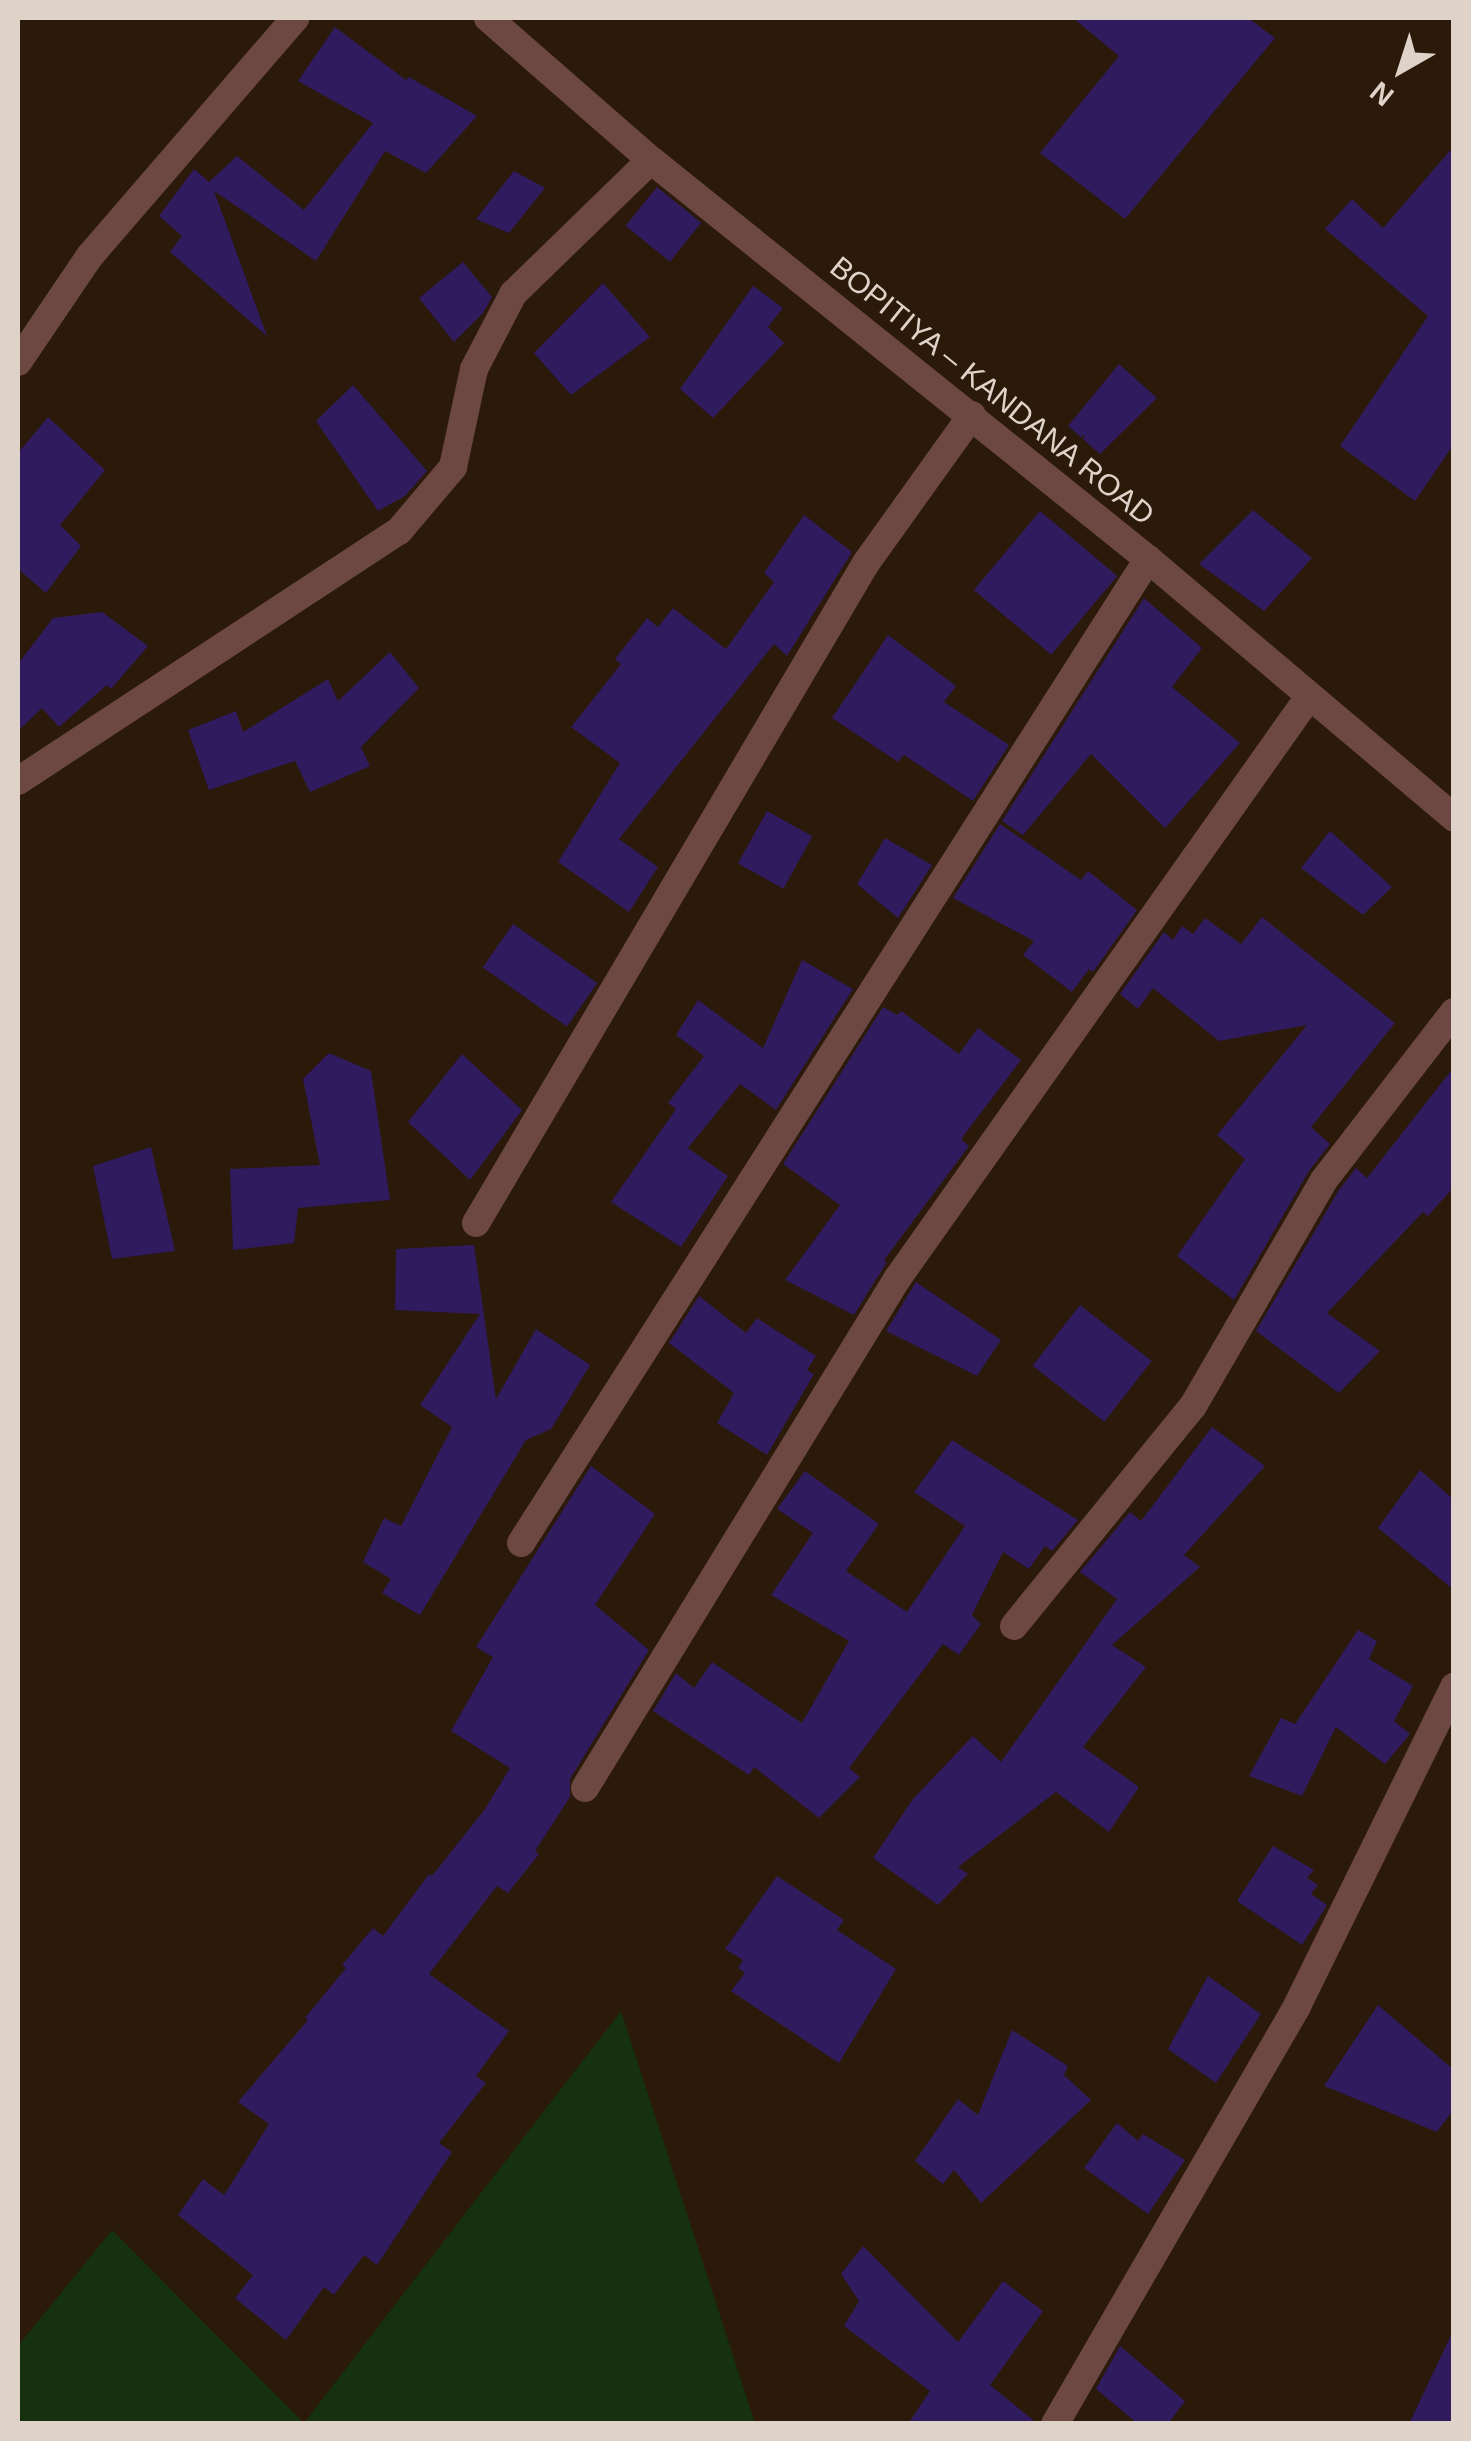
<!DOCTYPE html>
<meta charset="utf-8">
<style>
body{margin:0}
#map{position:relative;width:1471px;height:2441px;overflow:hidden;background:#2b1909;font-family:Arial,sans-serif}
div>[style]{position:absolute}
.green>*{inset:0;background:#15310e}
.building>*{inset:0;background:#301b5f;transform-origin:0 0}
.minor>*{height:28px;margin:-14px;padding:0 14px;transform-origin:14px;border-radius:14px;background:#6d4843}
.tertiary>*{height:28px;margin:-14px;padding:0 14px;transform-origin:14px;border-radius:14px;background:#6d4843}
span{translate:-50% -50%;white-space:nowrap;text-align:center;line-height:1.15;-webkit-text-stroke:10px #2b1909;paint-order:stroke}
.street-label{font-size:30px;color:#dfd3c9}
.frame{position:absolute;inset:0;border:20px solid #dfd3c9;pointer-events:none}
.north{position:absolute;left:1351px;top:20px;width:100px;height:100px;-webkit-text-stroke:8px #2b1909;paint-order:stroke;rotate:219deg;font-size:28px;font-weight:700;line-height:40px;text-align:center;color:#dfd3c9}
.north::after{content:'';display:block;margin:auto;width:35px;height:45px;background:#dfd3c9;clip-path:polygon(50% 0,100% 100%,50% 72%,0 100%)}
</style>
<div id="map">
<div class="green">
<i style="clip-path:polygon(621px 2011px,755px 2423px,18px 2423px,18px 2346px,112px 2230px,304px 2423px)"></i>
</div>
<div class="building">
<i style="clip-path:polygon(1073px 18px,1248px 18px,1275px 38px,1125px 219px,1040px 153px,1119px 56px)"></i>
<i style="clip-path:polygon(335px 27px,406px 80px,409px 77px,477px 116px,426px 173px,385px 151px,316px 261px,214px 191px,267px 336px,170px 252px,182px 236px,159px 216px,194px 169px,209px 182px,237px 156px,304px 210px,373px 123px,298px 81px)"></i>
<i style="clip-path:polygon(1454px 146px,1454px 444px,1415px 501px,1340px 446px,1428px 316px,1325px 229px,1352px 199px,1383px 228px)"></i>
<i style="clip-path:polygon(514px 171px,545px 188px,509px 233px,476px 219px)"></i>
<i style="left:657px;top:187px;width:57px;height:50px;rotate:39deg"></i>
<i style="clip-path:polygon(463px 262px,492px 297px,483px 313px,454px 342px,419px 298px)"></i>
<i style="clip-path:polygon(603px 283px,650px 337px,571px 395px,534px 353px)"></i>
<i style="clip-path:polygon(753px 286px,783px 308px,768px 327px,784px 343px,713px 418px,680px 389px)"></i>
<i style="clip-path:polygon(1119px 364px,1157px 398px,1100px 454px,1068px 426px)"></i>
<i style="clip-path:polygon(353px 385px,427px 471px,405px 496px,378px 511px,316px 421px)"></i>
<i style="clip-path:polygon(48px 417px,105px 470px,60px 525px,81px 546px,46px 593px,18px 569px,18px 453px)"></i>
<i style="clip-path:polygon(1253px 510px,1312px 558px,1264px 611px,1199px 564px)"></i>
<i style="left:1040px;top:511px;width:101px;height:103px;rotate:40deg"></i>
<i style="clip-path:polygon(804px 515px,852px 552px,787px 656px,774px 644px,619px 839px,658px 867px,629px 912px,558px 862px,620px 763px,571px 727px,621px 664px,615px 659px,647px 618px,658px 627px,673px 608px,726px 649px,774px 582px,764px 573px)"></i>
<i style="clip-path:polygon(1144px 598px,1202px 648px,1172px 687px,1240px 743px,1165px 828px,1091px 754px,1023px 835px,1002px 821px)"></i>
<i style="clip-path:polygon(102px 612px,148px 646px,111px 689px,107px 685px,59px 727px,42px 708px,18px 731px,18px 664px,53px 618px)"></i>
<i style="clip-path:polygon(888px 635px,956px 686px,944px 702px,1009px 745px,973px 801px,904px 755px,898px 762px,832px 718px)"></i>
<i style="clip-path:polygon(390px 652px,419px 688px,361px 747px,370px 766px,310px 792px,295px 761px,209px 790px,188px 730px,236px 711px,243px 732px,328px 679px,338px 701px)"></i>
<i style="left:767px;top:811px;width:52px;height:60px;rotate:29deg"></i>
<i style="clip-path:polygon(1000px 824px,1081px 880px,1088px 871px,1137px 910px,1093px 972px,1089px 969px,1072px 992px,1023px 955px,1034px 941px,953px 898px)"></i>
<i style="clip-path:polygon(1330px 831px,1392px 887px,1363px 915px,1301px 868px)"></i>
<i style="clip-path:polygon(885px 838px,932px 865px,898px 918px,857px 884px)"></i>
<i style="clip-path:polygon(1262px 917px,1395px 1023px,1311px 1127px,1330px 1144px,1309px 1171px,1234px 1300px,1177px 1256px,1245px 1159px,1217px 1135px,1307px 1025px,1219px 1041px,1153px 988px,1138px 1009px,1120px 994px,1164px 932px,1173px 940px,1182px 926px,1193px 934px,1205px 918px,1241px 944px)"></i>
<i style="left:513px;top:924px;width:103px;height:53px;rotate:35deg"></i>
<i style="clip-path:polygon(802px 960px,853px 989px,776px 1110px,740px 1084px,688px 1148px,728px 1176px,681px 1247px,611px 1202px,676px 1109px,668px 1103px,704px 1056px,676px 1035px,698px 1000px,763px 1048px)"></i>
<i style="clip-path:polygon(883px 1007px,897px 1015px,901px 1011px,959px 1054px,978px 1028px,1021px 1060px,961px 1139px,969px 1146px,884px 1260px,887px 1262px,854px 1315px,785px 1280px,840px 1205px,783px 1164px)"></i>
<i style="clip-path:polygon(329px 1053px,371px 1071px,390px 1200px,298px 1208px,294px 1243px,233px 1250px,230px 1169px,320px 1165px,303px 1079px)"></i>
<i style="clip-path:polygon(462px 1054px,522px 1110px,470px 1180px,408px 1122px)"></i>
<i style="clip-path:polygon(1454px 1067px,1454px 1187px,1428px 1216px,1423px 1212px,1327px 1313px,1380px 1351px,1339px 1393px,1256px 1331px,1339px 1190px,1356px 1168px,1367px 1178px)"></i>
<i style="clip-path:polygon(151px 1147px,175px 1251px,112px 1259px,93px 1166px)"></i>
<i style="clip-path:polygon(474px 1245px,496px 1399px,536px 1329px,590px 1365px,551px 1429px,526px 1440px,420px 1615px,382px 1593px,391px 1579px,363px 1562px,384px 1518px,401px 1526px,452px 1427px,420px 1405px,480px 1314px,395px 1310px,396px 1249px)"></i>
<i style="clip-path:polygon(916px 1282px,1001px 1340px,977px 1376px,886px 1331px)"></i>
<i style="clip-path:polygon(699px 1296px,746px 1333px,757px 1318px,816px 1356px,807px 1370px,814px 1374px,767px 1455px,717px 1423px,734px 1393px,669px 1343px)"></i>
<i style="left:1080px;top:1305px;width:91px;height:77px;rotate:38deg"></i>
<i style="clip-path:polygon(1212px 1427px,1265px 1466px,1184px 1555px,1200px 1567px,1112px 1645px,1146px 1667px,1083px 1747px,1139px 1787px,1109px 1832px,1056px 1792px,958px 1867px,968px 1874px,938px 1905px,873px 1858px,913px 1799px,973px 1736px,1001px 1762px,1117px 1599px,1080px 1572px,1130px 1512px,1141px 1521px)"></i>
<i style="clip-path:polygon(952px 1440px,1078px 1520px,1052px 1551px,1045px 1546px,1029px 1569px,1003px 1552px,972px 1615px,981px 1624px,959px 1655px,943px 1644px,849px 1768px,860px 1777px,819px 1818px,754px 1767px,749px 1775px,653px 1711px,676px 1673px,694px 1688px,712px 1662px,802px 1723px,849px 1641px,771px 1595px,813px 1533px,777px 1509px,805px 1471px,879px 1524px,846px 1571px,907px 1612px,965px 1526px,914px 1492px)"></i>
<i style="clip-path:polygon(591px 1466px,655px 1514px,595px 1605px,649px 1650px,570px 1779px,570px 1797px,535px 1851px,539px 1854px,508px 1893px,497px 1886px,429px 1974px,509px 2031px,476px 2076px,486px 2083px,439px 2143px,452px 2152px,377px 2265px,364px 2255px,334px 2295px,324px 2287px,286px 2340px,235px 2298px,253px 2275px,178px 2215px,203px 2179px,224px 2195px,269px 2124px,238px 2102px,308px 2020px,305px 2018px,346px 1968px,342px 1965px,373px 1928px,383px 1936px,429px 1874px,432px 1876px,485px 1809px,510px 1768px,451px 1731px,493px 1657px,476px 1647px)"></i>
<i style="clip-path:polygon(1420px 1470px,1454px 1500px,1454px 1590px,1378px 1528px)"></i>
<i style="clip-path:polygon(1358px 1630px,1377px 1641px,1369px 1659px,1413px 1686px,1394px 1721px,1410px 1734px,1385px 1764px,1336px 1727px,1302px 1796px,1249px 1776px,1281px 1718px,1295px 1724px)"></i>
<i style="clip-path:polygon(1273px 1846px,1314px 1870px,1307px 1878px,1318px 1885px,1311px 1894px,1327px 1905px,1302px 1945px,1237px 1901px)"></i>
<i style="clip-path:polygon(777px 1876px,844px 1920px,837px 1930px,896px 1969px,839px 2063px,731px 1991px,745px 1973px,738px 1968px,743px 1960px,725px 1949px)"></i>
<i style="clip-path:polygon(1208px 1976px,1261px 2014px,1216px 2083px,1168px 2049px)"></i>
<i style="clip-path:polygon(1378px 2005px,1454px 2070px,1454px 2109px,1437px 2132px,1324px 2086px)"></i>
<i style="clip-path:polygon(1012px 2030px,1068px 2066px,1064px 2075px,1091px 2100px,981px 2203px,954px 2170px,943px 2184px,915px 2161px,958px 2099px,978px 2115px)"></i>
<i style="clip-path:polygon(1117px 2123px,1138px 2141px,1143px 2134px,1185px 2160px,1148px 2214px,1084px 2168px)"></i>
<i style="clip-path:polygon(863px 2246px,958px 2342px,1003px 2281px,1043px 2311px,990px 2385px,1038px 2424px,908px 2424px,930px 2391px,844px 2326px,859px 2301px,841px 2274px)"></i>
<i style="clip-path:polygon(1454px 2329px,1454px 2424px,1409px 2424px)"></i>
<i style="clip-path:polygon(1120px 2346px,1185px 2401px,1168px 2424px,1138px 2424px,1096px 2389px)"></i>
</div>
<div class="minor">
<i style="left:18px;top:362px;width:127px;rotate:-55.9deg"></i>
<i style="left:89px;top:257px;width:316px;rotate:-49.2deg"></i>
<i style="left:18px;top:781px;width:456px;rotate:-33.3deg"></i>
<i style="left:399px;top:531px;width:84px;rotate:-49.8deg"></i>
<i style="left:453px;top:467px;width:100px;rotate:-77.9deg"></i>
<i style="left:474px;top:369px;width:85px;rotate:-62.5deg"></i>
<i style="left:513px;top:294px;width:192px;rotate:-44.2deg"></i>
<i style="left:476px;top:1223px;width:767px;rotate:-59.42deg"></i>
<i style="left:866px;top:563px;width:182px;rotate:-54.4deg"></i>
<i style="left:521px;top:1543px;width:1167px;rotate:-57.49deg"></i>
<i style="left:1014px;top:1626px;width:284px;rotate:-50.9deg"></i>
<i style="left:1193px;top:1406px;width:261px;rotate:-59.9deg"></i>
<i style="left:1324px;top:1180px;width:212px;rotate:-52.3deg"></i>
<i style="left:585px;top:1788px;width:597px;rotate:-58.49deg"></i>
<i style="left:897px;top:1279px;width:712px;rotate:-54.72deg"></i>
<i style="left:1055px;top:2424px;width:483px;rotate:-59.9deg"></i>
<i style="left:1297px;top:2006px;width:356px;rotate:-63.8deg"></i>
</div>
<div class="tertiary">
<i style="left:488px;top:18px;width:216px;rotate:41.1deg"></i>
<i style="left:651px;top:160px;width:637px;rotate:38.76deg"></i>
<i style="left:1148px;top:559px;width:401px;rotate:40.2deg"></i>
</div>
<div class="street-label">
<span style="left:992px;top:391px;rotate:39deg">BOPITIYA – KANDANA ROAD</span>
</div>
<div class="frame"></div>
<div class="north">N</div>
</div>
